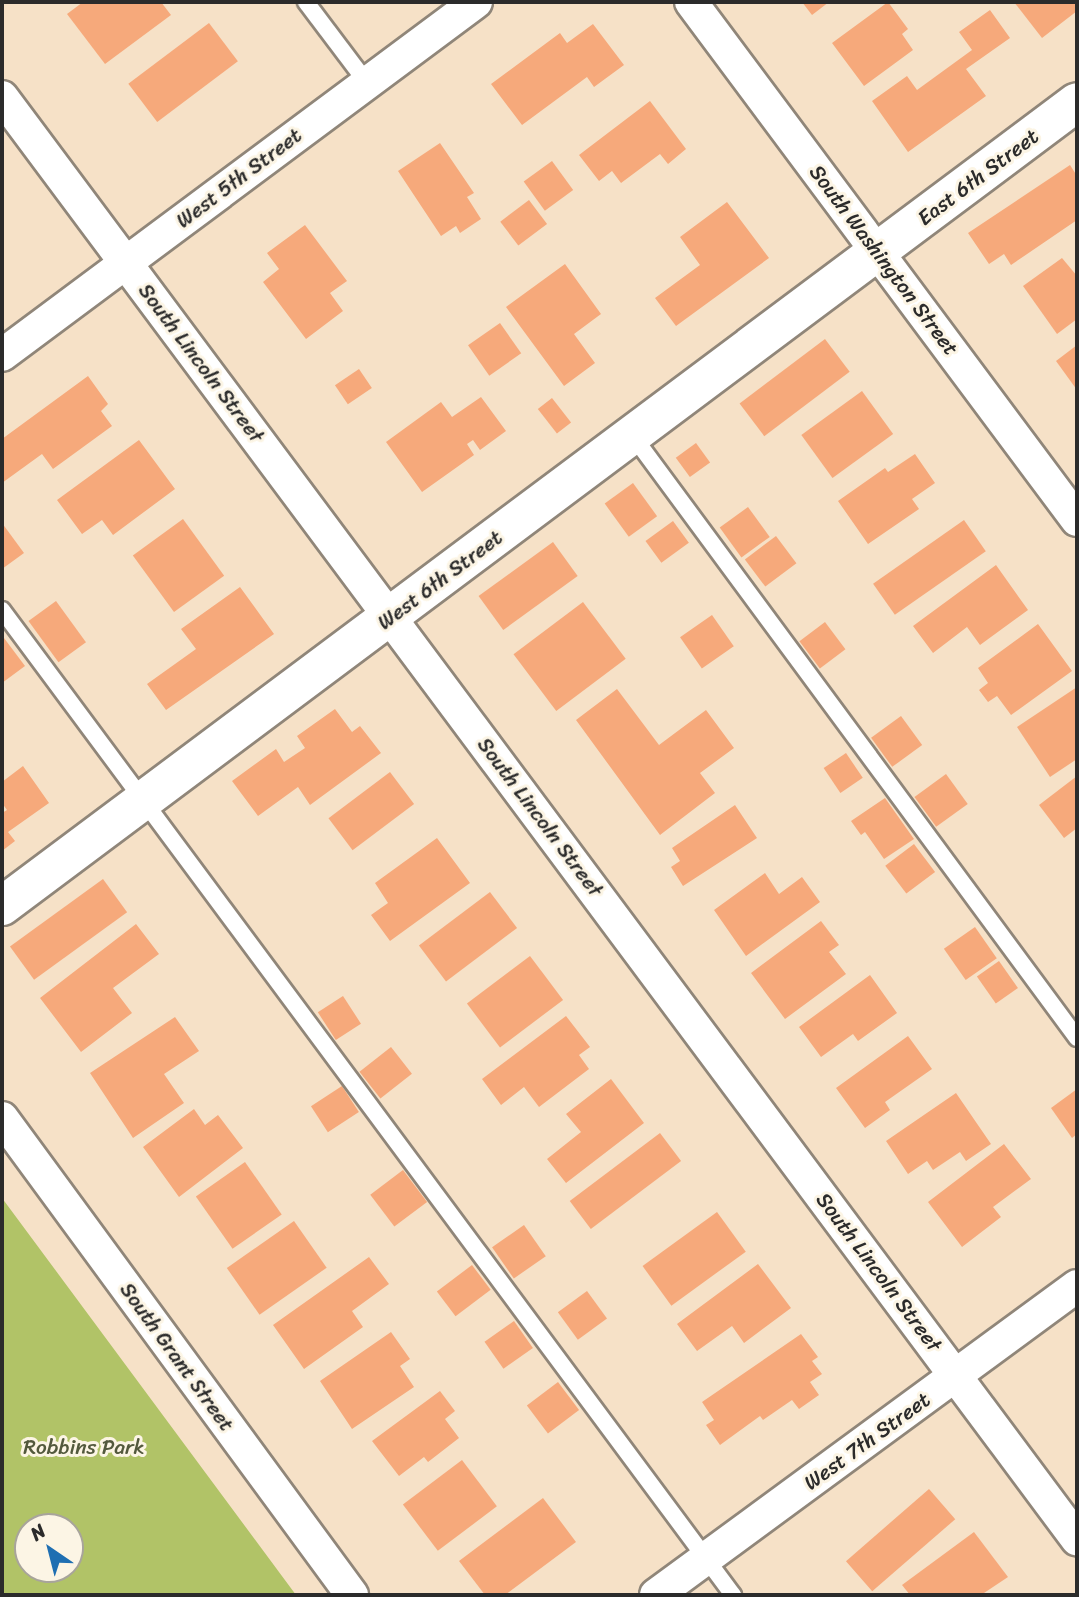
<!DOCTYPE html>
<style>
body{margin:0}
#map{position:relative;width:1079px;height:1597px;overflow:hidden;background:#f6e1c7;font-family:Sriracha,sans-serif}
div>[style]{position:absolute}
.green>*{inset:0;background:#b1c367}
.building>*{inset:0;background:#f6a97b;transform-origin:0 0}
.roads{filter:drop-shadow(2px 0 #908679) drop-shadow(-2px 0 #908679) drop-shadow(0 2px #908679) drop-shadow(0 -2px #908679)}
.service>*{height:16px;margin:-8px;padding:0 8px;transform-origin:8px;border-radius:8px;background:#fff}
.minor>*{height:32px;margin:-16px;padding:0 16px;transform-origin:16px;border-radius:16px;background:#fff}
.tertiary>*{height:38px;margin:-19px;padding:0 19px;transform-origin:19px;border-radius:19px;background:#fff}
span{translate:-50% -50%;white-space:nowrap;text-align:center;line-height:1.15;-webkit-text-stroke:6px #fcf5e5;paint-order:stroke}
.street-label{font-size:21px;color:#2b2b2b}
.park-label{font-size:21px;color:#53593d}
.frame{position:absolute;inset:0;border:4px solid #2b2b2b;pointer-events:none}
.north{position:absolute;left:14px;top:1513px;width:70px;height:70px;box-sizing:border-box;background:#fcf5e5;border:2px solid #a8a49b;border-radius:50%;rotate:325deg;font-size:19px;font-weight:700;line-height:28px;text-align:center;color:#2b2b2b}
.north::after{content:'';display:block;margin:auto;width:24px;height:32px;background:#1f6fb2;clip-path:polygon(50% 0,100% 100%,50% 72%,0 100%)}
</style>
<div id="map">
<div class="green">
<i style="clip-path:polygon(evenodd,2px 1198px,296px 1595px,2px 1595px,2px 1198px,28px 1527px,70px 1527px,70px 1569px,28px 1569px,28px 1527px)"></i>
</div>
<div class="building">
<i style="clip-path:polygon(83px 2px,161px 2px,171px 15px,105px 64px,67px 14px)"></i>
<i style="clip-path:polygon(802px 2px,829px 2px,812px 15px)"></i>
<i style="clip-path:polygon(888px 2px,908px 29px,902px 34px,913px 50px,864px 86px,832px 43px)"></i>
<i style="clip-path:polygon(1014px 2px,1077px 2px,1077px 11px,1042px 38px)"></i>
<i style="clip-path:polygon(990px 10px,1010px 38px,966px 69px,986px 96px,908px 152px,872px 101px,907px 76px,917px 90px,972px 50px,959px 32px)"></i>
<i style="left:209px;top:23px;width:48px;height:101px;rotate:53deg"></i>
<i style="clip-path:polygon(593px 24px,624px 65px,594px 87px,587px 77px,522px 125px,491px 84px,560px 33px,567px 43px)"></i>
<i style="clip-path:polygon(650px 101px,686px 149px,668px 164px,660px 154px,621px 183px,612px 171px,599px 181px,579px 155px)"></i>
<i style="clip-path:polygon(440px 143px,474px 193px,467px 197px,481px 219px,460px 233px,456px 226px,441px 236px,398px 171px)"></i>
<i style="left:552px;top:161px;width:36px;height:35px;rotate:54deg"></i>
<i style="clip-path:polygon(1070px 165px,1077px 176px,1077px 220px,1011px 265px,1004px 254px,989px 264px,968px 233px)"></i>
<i style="left:529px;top:200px;width:30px;height:36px;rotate:53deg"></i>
<i style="clip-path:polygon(727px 202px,769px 258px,676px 326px,655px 298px,700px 265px,680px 237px)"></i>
<i style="clip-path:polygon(305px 225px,347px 281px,330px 293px,343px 311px,306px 339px,263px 282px,279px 269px,267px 253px)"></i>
<i style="clip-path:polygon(1062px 258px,1077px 276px,1077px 319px,1057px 334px,1023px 286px)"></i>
<i style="clip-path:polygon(565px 264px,601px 314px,574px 334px,595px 363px,564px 386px,506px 307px)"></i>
<i style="left:500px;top:323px;width:37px;height:39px;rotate:55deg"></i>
<i style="left:825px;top:339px;width:41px;height:107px;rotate:53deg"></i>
<i style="clip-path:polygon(1077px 345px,1077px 390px,1056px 361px)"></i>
<i style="left:359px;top:369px;width:23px;height:29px;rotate:56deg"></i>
<i style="clip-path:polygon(88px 376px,108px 404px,101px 411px,112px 426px,53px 469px,42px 454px,2px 483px,2px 439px)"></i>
<i style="left:862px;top:391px;width:53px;height:75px;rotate:54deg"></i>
<i style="clip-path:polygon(481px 397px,506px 431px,480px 450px,473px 440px,467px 444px,474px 455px,422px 492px,386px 442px,441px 402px,452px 417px)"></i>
<i style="left:552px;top:398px;width:31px;height:18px;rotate:52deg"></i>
<i style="clip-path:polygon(139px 440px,175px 489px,113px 535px,102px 520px,82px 534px,57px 500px)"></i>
<i style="left:696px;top:443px;width:24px;height:25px;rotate:54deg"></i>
<i style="clip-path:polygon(915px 454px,935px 483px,912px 499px,919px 509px,868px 544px,838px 501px,885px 468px,888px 472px)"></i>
<i style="left:633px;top:483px;width:41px;height:35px;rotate:54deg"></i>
<i style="left:748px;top:507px;width:37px;height:35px;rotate:54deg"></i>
<i style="left:183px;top:519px;width:70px;height:62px;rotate:54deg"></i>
<i style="left:964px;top:520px;width:38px;height:111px;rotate:55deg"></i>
<i style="left:673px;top:521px;width:27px;height:34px;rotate:54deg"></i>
<i style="clip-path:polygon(2px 523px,24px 553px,2px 569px)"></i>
<i style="left:776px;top:536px;width:34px;height:39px;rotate:53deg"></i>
<i style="left:553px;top:542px;width:42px;height:92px;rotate:54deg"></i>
<i style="clip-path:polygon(996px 565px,1028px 610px,980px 645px,967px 627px,933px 653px,913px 626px)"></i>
<i style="clip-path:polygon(240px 587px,274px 634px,166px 710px,147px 684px,196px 649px,181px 629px)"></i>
<i style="left:56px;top:601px;width:51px;height:34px;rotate:54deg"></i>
<i style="left:583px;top:602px;width:71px;height:87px;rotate:53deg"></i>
<i style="left:712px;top:615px;width:38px;height:39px;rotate:55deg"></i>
<i style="left:825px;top:622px;width:34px;height:32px;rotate:53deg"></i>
<i style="clip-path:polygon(1038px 624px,1072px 671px,1011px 715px,997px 696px,988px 702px,979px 690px,988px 683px,978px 668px)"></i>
<i style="clip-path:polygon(4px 638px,25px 666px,2px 683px,2px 639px)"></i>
<i style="clip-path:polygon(1077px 687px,1077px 759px,1050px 777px,1017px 727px)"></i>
<i style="clip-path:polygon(617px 689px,659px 745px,706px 710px,734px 748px,700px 773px,715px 793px,660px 835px,576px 720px)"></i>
<i style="clip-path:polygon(335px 709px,352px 732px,360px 726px,381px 753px,310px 805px,298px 787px,258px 816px,232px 781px,276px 749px,284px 762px,305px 748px,297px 736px)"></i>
<i style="left:901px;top:716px;width:36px;height:37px;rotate:54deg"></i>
<i style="left:846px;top:753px;width:30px;height:27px;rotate:56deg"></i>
<i style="clip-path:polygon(23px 766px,49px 803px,8px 832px,15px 841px,2px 851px,2px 813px,7px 810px,2px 803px,2px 782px)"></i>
<i style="left:390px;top:772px;width:40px;height:77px;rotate:53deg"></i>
<i style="left:946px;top:774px;width:37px;height:39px;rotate:54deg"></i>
<i style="clip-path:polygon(1077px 776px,1077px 828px,1064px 838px,1039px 805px)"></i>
<i style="clip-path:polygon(885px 798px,914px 839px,884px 859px,865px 832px,861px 835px,851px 821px)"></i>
<i style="clip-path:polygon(735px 805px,757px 838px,683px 886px,671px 867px,680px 861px,672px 848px)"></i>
<i style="clip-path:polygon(437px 838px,470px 883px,390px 941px,371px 915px,388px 903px,375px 883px)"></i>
<i style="left:914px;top:844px;width:35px;height:36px;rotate:53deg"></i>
<i style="clip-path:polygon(765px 873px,779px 894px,802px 877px,820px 902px,746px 956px,714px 910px)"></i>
<i style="left:103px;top:879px;width:41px;height:115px;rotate:54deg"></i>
<i style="left:490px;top:892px;width:45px;height:89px;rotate:53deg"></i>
<i style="clip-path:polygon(821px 921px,839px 945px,829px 952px,846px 974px,785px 1019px,751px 973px)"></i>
<i style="clip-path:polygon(136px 924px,159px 954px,113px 988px,132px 1013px,81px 1052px,40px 998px)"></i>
<i style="left:975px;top:927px;width:38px;height:38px;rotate:55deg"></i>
<i style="left:530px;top:956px;width:55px;height:79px;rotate:53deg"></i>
<i style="left:999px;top:961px;width:33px;height:27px;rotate:55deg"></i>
<i style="clip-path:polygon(870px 975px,897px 1013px,858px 1041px,853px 1034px,821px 1057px,799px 1027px)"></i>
<i style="left:343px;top:996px;width:33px;height:30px;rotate:57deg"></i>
<i style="clip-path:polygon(566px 1016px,590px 1047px,579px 1055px,589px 1069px,539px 1107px,524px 1087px,501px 1105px,482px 1079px)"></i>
<i style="clip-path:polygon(175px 1017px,199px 1051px,164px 1074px,184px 1103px,133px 1138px,90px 1073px)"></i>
<i style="clip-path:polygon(908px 1036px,932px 1069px,885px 1102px,890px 1110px,865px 1128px,836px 1088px)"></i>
<i style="left:391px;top:1047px;width:34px;height:40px;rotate:52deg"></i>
<i style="clip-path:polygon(611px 1079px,644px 1123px,566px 1183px,547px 1159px,581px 1132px,566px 1114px)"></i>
<i style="left:342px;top:1086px;width:31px;height:37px;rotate:57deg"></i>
<i style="clip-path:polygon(1077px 1089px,1077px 1134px,1072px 1138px,1051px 1108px)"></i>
<i style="clip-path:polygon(956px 1093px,991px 1144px,966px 1161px,960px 1152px,933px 1170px,927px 1161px,908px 1174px,886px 1141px)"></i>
<i style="clip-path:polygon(194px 1109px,205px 1125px,218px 1115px,243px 1148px,179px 1197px,143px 1147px)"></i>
<i style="left:660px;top:1133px;width:35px;height:113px;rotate:53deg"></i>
<i style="clip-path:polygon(1004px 1144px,1031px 1179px,993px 1207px,1001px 1217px,962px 1247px,928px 1202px)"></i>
<i style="left:245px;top:1162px;width:64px;height:60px;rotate:55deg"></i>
<i style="left:403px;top:1170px;width:40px;height:41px;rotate:53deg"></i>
<i style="left:717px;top:1212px;width:49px;height:92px;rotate:54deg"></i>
<i style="left:294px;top:1221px;width:57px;height:82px;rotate:55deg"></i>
<i style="left:524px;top:1225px;width:38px;height:39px;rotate:55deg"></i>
<i style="clip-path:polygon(369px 1257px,389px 1284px,352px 1311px,363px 1327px,304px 1369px,273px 1325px)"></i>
<i style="clip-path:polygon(758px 1264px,791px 1308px,744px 1343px,732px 1326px,697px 1351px,677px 1324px)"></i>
<i style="left:472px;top:1265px;width:31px;height:44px;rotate:53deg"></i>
<i style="left:587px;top:1291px;width:34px;height:36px;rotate:54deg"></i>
<i style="left:514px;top:1321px;width:33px;height:36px;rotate:55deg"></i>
<i style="clip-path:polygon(391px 1332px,410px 1359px,400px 1366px,414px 1387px,352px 1429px,320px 1381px)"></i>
<i style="clip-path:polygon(801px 1334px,818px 1357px,812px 1361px,822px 1374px,810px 1382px,819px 1395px,799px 1409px,792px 1400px,763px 1420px,760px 1416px,720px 1445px,706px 1425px,714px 1420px,702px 1402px)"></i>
<i style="left:558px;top:1382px;width:35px;height:39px;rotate:53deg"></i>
<i style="clip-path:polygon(440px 1391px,455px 1411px,445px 1419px,459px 1438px,428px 1462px,424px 1457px,399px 1476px,372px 1441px)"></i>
<i style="left:462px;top:1460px;width:58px;height:74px;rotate:53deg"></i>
<i style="left:929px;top:1489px;width:40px;height:110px;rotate:49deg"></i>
<i style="clip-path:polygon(543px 1498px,576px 1542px,505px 1595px,485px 1595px,459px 1561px)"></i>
<i style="clip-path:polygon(974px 1532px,1008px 1577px,981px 1595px,910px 1595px,902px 1585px)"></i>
</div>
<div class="roads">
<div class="service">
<i style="left:306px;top:2px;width:101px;rotate:53deg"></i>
<i style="left:633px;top:436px;width:748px;rotate:53.59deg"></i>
<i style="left:2px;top:610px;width:1227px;rotate:53.42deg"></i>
</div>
<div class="minor">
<i style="left:691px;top:2px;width:646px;rotate:53.31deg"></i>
<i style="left:2px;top:97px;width:1799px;rotate:53.3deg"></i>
<i style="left:2px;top:355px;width:591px;rotate:-36.68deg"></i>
<i style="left:2px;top:1118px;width:592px;rotate:53.73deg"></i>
<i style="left:656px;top:1595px;width:522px;rotate:-36.28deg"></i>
</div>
<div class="tertiary">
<i style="left:2px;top:906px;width:1342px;rotate:-36.79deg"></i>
</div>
</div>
<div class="street-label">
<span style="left:978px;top:177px;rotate:-37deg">East 6th Street</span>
<span style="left:239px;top:178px;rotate:-37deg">West 5th Street</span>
<span style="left:884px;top:260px;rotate:53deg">South Washington Street</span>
<span style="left:201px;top:363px;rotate:53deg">South Lincoln Street</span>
<span style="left:440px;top:580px;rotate:-37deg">West 6th Street</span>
<span style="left:540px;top:817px;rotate:53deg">South Lincoln Street</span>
<span style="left:879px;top:1272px;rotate:53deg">South Lincoln Street</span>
<span style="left:177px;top:1357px;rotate:54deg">South Grant Street</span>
<span style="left:867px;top:1441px;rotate:-36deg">West 7th Street</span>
</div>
<div class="park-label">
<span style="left:84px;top:1447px">Robbins Park</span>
</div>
<div class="frame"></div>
<div class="north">N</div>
</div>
